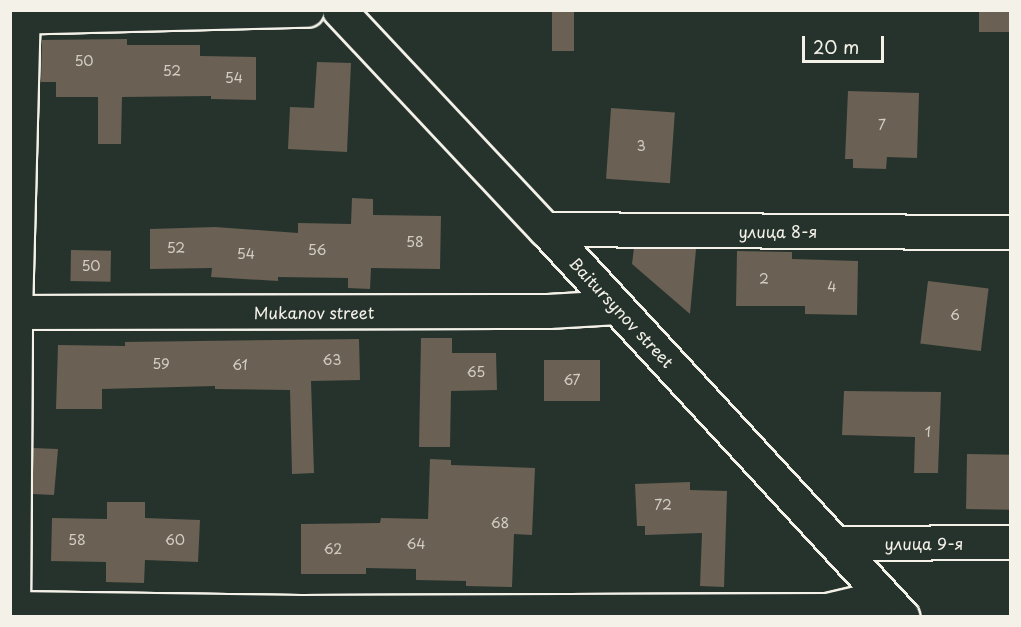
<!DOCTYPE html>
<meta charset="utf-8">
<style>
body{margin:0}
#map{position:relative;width:1021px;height:627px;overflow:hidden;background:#26332d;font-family:"Playpen Sans",sans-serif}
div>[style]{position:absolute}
.building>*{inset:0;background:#6a6053;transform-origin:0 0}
.roads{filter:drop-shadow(2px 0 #f4f1e8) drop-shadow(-2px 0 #f4f1e8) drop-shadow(0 2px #f4f1e8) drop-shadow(0 -2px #f4f1e8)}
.minor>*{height:33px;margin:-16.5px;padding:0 16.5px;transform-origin:16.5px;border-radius:16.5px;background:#26332d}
span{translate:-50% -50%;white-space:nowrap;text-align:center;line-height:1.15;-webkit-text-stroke:4.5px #26332d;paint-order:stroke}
.number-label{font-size:14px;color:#d2cdc3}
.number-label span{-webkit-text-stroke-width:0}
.street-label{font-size:16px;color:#f4f1e8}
.frame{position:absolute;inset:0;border:12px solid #f4f1e8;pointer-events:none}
.scale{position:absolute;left:802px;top:36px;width:82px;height:27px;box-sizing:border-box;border:3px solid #f4f1e8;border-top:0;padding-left:8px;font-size:18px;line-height:21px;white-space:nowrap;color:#f4f1e8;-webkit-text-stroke:4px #26332d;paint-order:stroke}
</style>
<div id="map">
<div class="building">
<i style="left:552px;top:10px;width:22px;height:41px"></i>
<i style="left:979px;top:10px;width:32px;height:22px"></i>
<i style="clip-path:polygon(127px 39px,127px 45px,200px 45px,200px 56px,256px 57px,256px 100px,211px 99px,211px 96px,122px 97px,121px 144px,98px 144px,98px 97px,56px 97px,56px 82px,41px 82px,42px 40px)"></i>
<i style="clip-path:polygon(317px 62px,351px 63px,347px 152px,288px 149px,290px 107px,314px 108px)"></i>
<i style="clip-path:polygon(848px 91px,919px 93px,917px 158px,887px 157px,886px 169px,853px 168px,853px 159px,845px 159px)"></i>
<i style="left:611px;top:108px;width:64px;height:71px;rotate:4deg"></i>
<i style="clip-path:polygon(352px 198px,373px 199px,373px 215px,441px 216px,440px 269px,371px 268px,370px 289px,348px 288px,348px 278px,278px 277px,278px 281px,211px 277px,212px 268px,150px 269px,150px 229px,215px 227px,298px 233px,298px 223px,351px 224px)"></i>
<i style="clip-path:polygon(634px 248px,696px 249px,690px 314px,632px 264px)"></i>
<i style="left:71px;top:250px;width:40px;height:31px;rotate:1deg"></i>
<i style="clip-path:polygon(737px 251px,792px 252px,792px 259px,858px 261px,857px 315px,805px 314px,805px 306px,736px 306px)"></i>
<i style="left:928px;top:281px;width:61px;height:63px;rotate:7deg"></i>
<i style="clip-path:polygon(421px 338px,452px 338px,452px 353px,496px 353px,497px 390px,451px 391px,450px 447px,419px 447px)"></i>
<i style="clip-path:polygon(359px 339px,360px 380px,311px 381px,314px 473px,292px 474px,290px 390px,215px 389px,215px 386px,102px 389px,102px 409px,56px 409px,58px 345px,125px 346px,125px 342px)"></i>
<i style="left:544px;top:360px;width:56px;height:41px"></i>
<i style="clip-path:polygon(844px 391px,941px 392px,938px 473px,914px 473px,915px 437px,842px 435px)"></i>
<i style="clip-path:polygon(33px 448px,58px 449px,54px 495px,33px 494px)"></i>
<i style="left:967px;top:454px;width:44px;height:55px;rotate:1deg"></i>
<i style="clip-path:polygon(430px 459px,451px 460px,451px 465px,535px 468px,532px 535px,514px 534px,512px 587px,466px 586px,466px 581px,416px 580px,416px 569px,366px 568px,366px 574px,301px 574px,301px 524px,380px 523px,381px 518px,428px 519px)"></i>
<i style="clip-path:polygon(690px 482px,690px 490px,727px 491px,724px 587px,700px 586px,702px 533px,645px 535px,645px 526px,637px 526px,635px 484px)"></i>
<i style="clip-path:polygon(107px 502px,145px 502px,145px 518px,200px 520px,198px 562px,145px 560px,144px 583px,106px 582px,106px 562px,51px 561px,52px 518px,107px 519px)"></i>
</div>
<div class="roads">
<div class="minor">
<i style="left:339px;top:10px;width:301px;rotate:46.8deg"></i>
<i style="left:545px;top:229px;width:527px;rotate:47.31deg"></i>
<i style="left:10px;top:17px;width:297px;rotate:-1.4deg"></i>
<i style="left:545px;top:229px;width:465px;rotate:0.4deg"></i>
<i style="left:10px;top:312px;width:538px;rotate:-0.11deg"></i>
<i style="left:548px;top:311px;width:69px;rotate:-3.3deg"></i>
<i style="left:837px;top:543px;width:173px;rotate:-0.3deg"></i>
<i style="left:10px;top:608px;width:290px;rotate:0.8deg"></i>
<i style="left:300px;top:612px;width:527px;rotate:-0.22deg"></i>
<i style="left:827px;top:610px;width:57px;rotate:-13.3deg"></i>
<i style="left:13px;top:616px;width:304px;rotate:-89.6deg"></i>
<i style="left:15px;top:312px;width:302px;rotate:-88.5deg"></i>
</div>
</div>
<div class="number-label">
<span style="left:84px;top:61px">50</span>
<span style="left:172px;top:71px">52</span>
<span style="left:234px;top:78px">54</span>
<span style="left:882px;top:125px">7</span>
<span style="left:641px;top:146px">3</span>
<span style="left:415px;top:242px">58</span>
<span style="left:176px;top:248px">52</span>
<span style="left:317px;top:250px">56</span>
<span style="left:246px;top:254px">54</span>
<span style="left:91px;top:266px">50</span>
<span style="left:764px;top:279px">2</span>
<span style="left:832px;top:287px">4</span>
<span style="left:955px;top:315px">6</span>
<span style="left:332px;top:360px">63</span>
<span style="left:161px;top:364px">59</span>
<span style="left:240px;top:365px">61</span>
<span style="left:476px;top:372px">65</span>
<span style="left:572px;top:380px">67</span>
<span style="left:928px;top:432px">1</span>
<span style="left:663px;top:505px">72</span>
<span style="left:500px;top:523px">68</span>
<span style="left:77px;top:540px">58</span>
<span style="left:175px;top:540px">60</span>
<span style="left:416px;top:544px">64</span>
<span style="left:333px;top:549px">62</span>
</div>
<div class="street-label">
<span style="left:778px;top:231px">улица 8-я</span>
<span style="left:314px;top:312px">Mukanov street</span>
<span style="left:622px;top:312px;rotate:47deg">Baitursynov street</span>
<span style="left:924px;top:543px">улица 9-я</span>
</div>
<div class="frame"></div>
<div class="scale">20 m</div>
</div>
